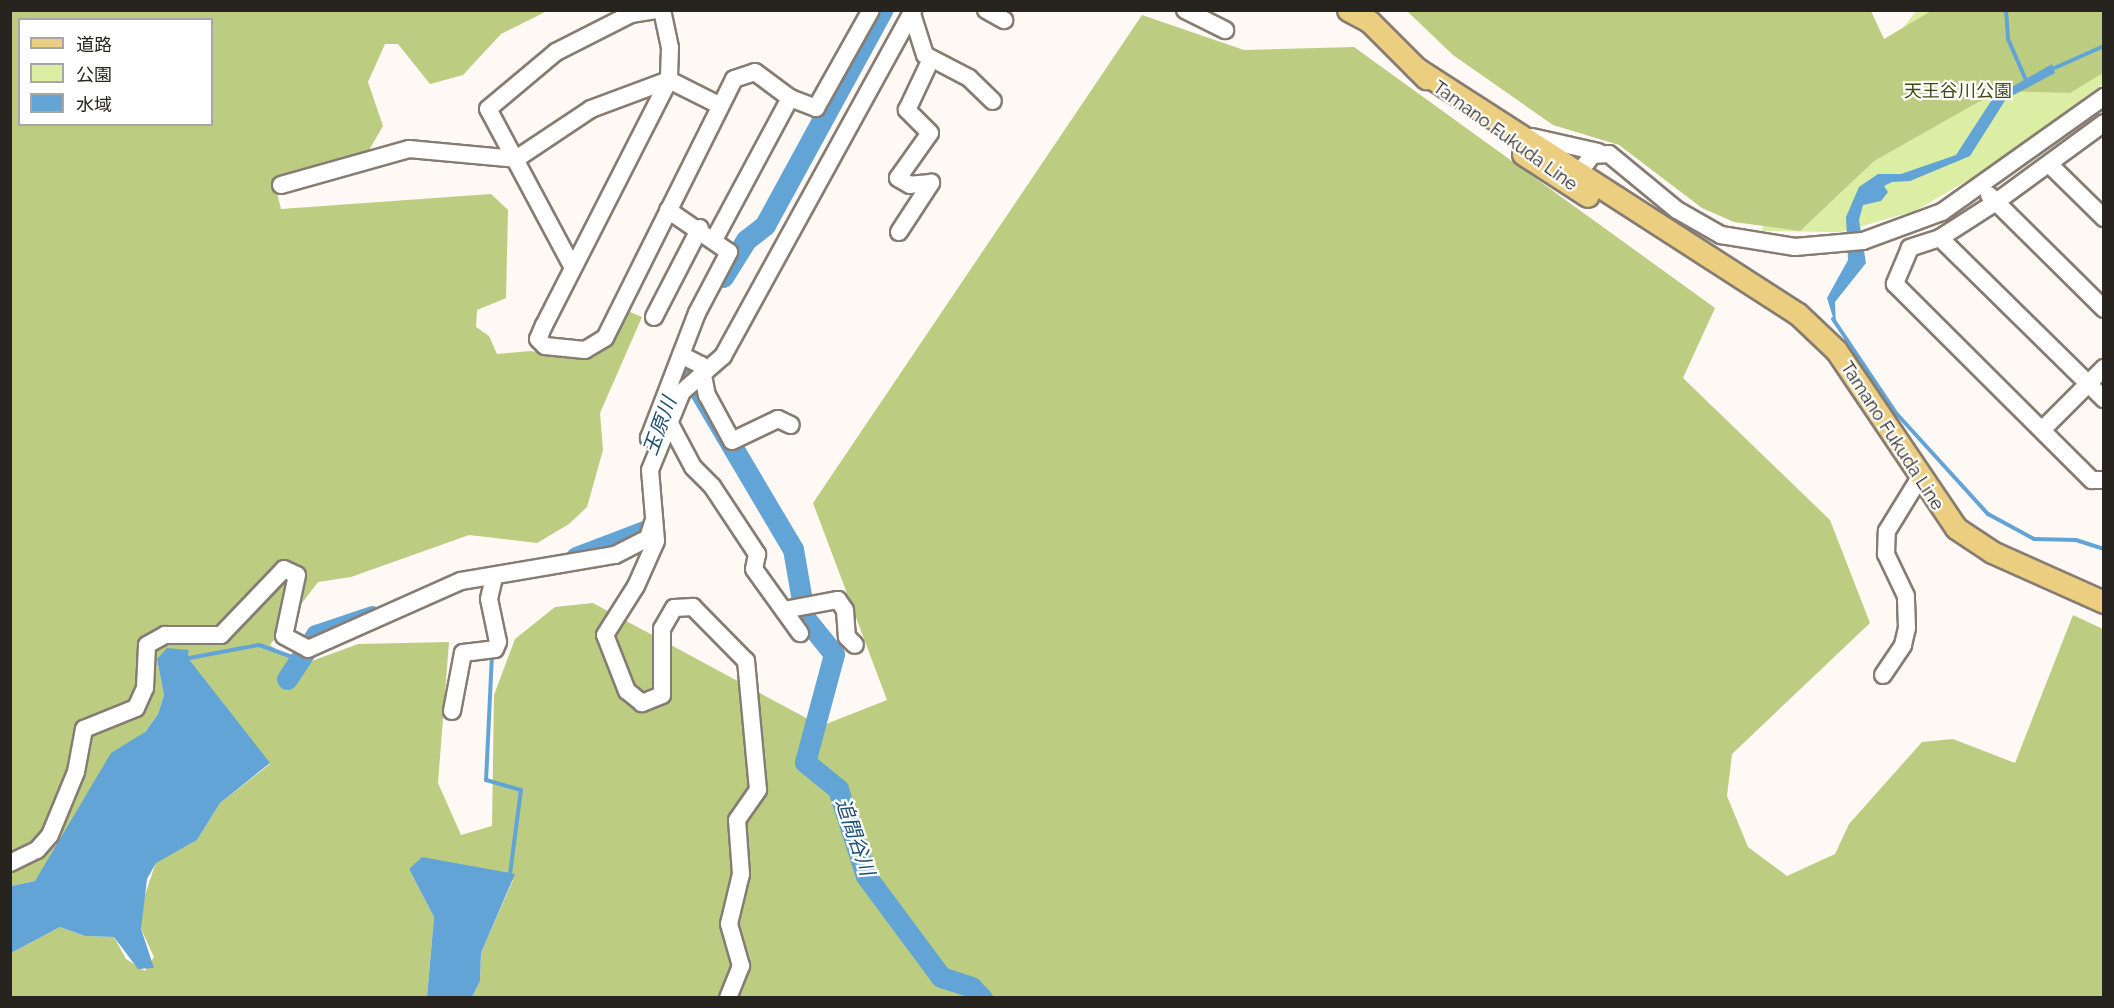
<!DOCTYPE html>
<meta charset="utf-8">
<style>
body{margin:0}
#map{position:relative;width:2114px;height:1008px;overflow:hidden;background:#fef9f5;font-family:Raleway,"Noto Sans JP",sans-serif}
div>[style]{position:absolute}
.green>*{inset:0;background:#dceda4}
.forest>*{inset:0;background:#bccd81}
.water>*{inset:0;background:#63a4d7}
.stream>*{height:4px;margin:-2px;padding:0 2px;transform-origin:2px;border-radius:2px;background:#63a4d7}
.river>*{height:21px;margin:-10.5px;padding:0 10.5px;transform-origin:10.5px;border-radius:10.5px;background:#63a4d7}
.roads{filter:drop-shadow(2px 0 #867c72) drop-shadow(-2px 0 #867c72) drop-shadow(0 2px #867c72) drop-shadow(0 -2px #867c72)}
.minor>*{height:16px;margin:-8px;padding:0 8px;transform-origin:8px;border-radius:8px;background:#fff}
.major>*{height:21px;margin:-10.5px;padding:0 10.5px;transform-origin:10.5px;border-radius:10.5px;background:#ebce7f}
span{translate:-50% -50%;white-space:nowrap;text-align:center;line-height:1.15;-webkit-text-stroke:4.5px #fff;paint-order:stroke}
.park-label{font-size:18px;color:#414b13}
.street-label{font-size:18px;color:#27231f}
.water-label{font-size:20px;color:#1e4e71;font-style:italic}
.frame{position:absolute;inset:0;border:12px solid #27231f;pointer-events:none}
.legend{position:absolute;left:18px;top:18px;width:195px;height:108px;box-sizing:border-box;background:#fff;border:2px solid #a9a7a5;margin:0;padding:8px 10px;list-style:none;font-size:18px;color:#27231f}
.legend li{display:flex;align-items:center;gap:12px;height:30px}
.legend b{width:30px;border:2px solid #a9a7a5}
</style>
<div id="map">
<div class="green">
<i style="clip-path:polygon(1916px 11px,2103px 11px,2103px 84px,1992px 166px,1915px 211px,1841px 232px,1762px 231px,1766px 207px)"></i>
</div>
<div class="forest">
<i style="clip-path:polygon(evenodd,11px 11px,547px 11px,501px 34px,463px 75px,430px 84px,398px 44px,385px 44px,368px 82px,383px 126px,368px 152px,274px 181px,281px 209px,491px 194px,508px 210px,506px 298px,477px 310px,476px 327px,489px 336px,497px 354px,530px 351px,590px 359px,610px 347px,628px 311px,642px 317px,600px 413px,603px 450px,587px 507px,569px 524px,537px 543px,469px 535px,351px 577px,318px 582px,270px 645px,301px 665px,358px 644px,449px 642px,438px 783px,461px 835px,492px 826px,494px 695px,515px 639px,555px 607px,593px 603px,821px 726px,887px 700px,813px 503px,1142px 15px,1244px 50px,1354px 47px,1715px 308px,1683px 378px,1830px 520px,1870px 623px,1732px 754px,1727px 796px,1748px 847px,1787px 876px,1835px 854px,1849px 824px,1922px 742px,1953px 739px,2015px 763px,2073px 615px,2103px 629px,2103px 997px,472px 997px,480px 981px,481px 953px,513px 880px,409px 869px,434px 917px,427px 997px,11px 997px,11px 953px,60px 927px,85px 936px,114px 937px,126px 959px,145px 971px,154px 957px,141px 929px,142px 904px,156px 862px,197px 840px,220px 803px,270px 764px,188px 658px,189px 650px,157px 659px,164px 695px,158px 714px,35px 881px,11px 886px,11px 11px,20px 20px,212px 20px,212px 124px,20px 124px,20px 20px)"></i>
<i style="clip-path:polygon(1407px 11px,1871px 11px,1884px 39px,1931px 11px,2103px 11px,2103px 73px,2070px 93px,2004px 91px,1980px 101px,1874px 161px,1800px 231px,1734px 222px,1702px 208px,1619px 145px,1553px 125px,1453px 55px)"></i>
</div>
<div class="water">
<i style="clip-path:polygon(2052px 64px,2055px 73px,2006px 99px,1970px 156px,1910px 181px,1892px 182px,1884px 186px,1888px 192px,1881px 201px,1863px 205px,1859px 220px,1866px 263px,1835px 302px,1836px 327px,1827px 298px,1848px 260px,1846px 217px,1859px 187px,1878px 174px,1901px 174px,1956px 155px,1993px 98px)"></i>
<i style="clip-path:polygon(167px 648px,189px 650px,188px 658px,270px 763px,220px 803px,197px 840px,156px 863px,147px 879px,141px 929px,154px 968px,138px 969px,114px 937px,85px 936px,60px 927px,11px 953px,11px 886px,35px 881px,111px 753px,145px 732px,158px 714px,164px 695px,157px 659px)"></i>
<i style="clip-path:polygon(422px 857px,515px 874px,481px 953px,480px 981px,472px 997px,427px 997px,434px 917px,409px 869px)"></i>
</div>
<div class="stream">
<i style="left:2006px;top:10px;width:29px;rotate:86deg"></i>
<i style="left:2008px;top:39px;width:45px;rotate:66.3deg"></i>
<i style="left:2050px;top:70px;width:59px;rotate:-24deg"></i>
<i style="left:1833px;top:319px;width:113px;rotate:56.2deg"></i>
<i style="left:1896px;top:413px;width:137px;rotate:47.7deg"></i>
<i style="left:1988px;top:514px;width:52px;rotate:28.5deg"></i>
<i style="left:2034px;top:539px;width:42px;rotate:1.4deg"></i>
<i style="left:2076px;top:540px;width:29px;rotate:18deg"></i>
<i style="left:492px;top:654px;width:126px;rotate:92.7deg"></i>
<i style="left:486px;top:780px;width:36px;rotate:16deg"></i>
<i style="left:521px;top:790px;width:85px;rotate:97.5deg"></i>
<i style="left:184px;top:659px;width:76px;rotate:-10.6deg"></i>
<i style="left:259px;top:645px;width:41px;rotate:19.7deg"></i>
</div>
<div class="river">
<i style="left:723px;top:277px;width:44px;rotate:-58.1deg"></i>
<i style="left:746px;top:240px;width:24px;rotate:-38deg"></i>
<i style="left:765px;top:225px;width:245px;rotate:-61.4deg"></i>
<i style="left:684px;top:365px;width:214px;rotate:59.4deg"></i>
<i style="left:793px;top:549px;width:70px;rotate:80.1deg"></i>
<i style="left:805px;top:618px;width:46px;rotate:51.1deg"></i>
<i style="left:834px;top:654px;width:112px;rotate:105deg"></i>
<i style="left:805px;top:762px;width:43px;rotate:39.3deg"></i>
<i style="left:838px;top:789px;width:91px;rotate:72.2deg"></i>
<i style="left:866px;top:876px;width:44px;rotate:53.4deg"></i>
<i style="left:892px;top:911px;width:82px;rotate:53.4deg"></i>
<i style="left:941px;top:977px;width:32px;rotate:18deg"></i>
<i style="left:971px;top:987px;width:16px;rotate:45deg"></i>
<i style="left:576px;top:557px;width:73px;rotate:-20.9deg"></i>
<i style="left:287px;top:679px;width:53px;rotate:-56.6deg"></i>
<i style="left:316px;top:635px;width:59px;rotate:-18.7deg"></i>
</div>
<div class="roads">
<div class="minor">
<i style="left:662px;top:10px;width:39px;rotate:78deg"></i>
<i style="left:670px;top:48px;width:32px;rotate:92deg"></i>
<i style="left:669px;top:80px;width:275px;rotate:117deg"></i>
<i style="left:544px;top:325px;width:15px;rotate:113deg"></i>
<i style="left:538px;top:339px;width:10px;rotate:45deg"></i>
<i style="left:545px;top:346px;width:40px;rotate:5.7deg"></i>
<i style="left:585px;top:350px;width:23px;rotate:-31deg"></i>
<i style="left:605px;top:338px;width:289px;rotate:-63.5deg"></i>
<i style="left:734px;top:79px;width:22px;rotate:-18deg"></i>
<i style="left:755px;top:72px;width:44px;rotate:36.6deg"></i>
<i style="left:790px;top:98px;width:28px;rotate:21deg"></i>
<i style="left:816px;top:108px;width:112px;rotate:-60.7deg"></i>
<i style="left:986px;top:10px;width:21px;rotate:29deg"></i>
<i style="left:1185px;top:10px;width:45px;rotate:26.6deg"></i>
<i style="left:912px;top:14px;width:43px;rotate:72.4deg"></i>
<i style="left:925px;top:55px;width:50px;rotate:27.6deg"></i>
<i style="left:969px;top:78px;width:33px;rotate:44deg"></i>
<i style="left:2104px;top:123px;width:134px;rotate:143.8deg"></i>
<i style="left:1996px;top:202px;width:67px;rotate:147.3deg"></i>
<i style="left:1940px;top:238px;width:32px;rotate:162deg"></i>
<i style="left:1910px;top:248px;width:39px;rotate:113deg"></i>
<i style="left:1895px;top:284px;width:278px;rotate:44.9deg"></i>
<i style="left:2092px;top:480px;width:12px"></i>
<i style="left:1532px;top:137px;width:68px;rotate:12.8deg"></i>
<i style="left:2050px;top:165px;width:76px;rotate:44.5deg"></i>
<i style="left:1572px;top:182px;width:34px;rotate:-53deg"></i>
<i style="left:1592px;top:155px;width:17px;rotate:-3deg"></i>
<i style="left:1609px;top:154px;width:88px;rotate:39.5deg"></i>
<i style="left:1677px;top:210px;width:51px;rotate:29.6deg"></i>
<i style="left:1721px;top:235px;width:75px;rotate:9.2deg"></i>
<i style="left:1795px;top:247px;width:68px;rotate:-5deg"></i>
<i style="left:1863px;top:241px;width:84px;rotate:-20.2deg"></i>
<i style="left:1942px;top:212px;width:199px;rotate:-35.4deg"></i>
<i style="left:281px;top:185px;width:133px;rotate:-15.7deg"></i>
<i style="left:409px;top:149px;width:107px;rotate:5.3deg"></i>
<i style="left:516px;top:159px;width:90px;rotate:-33.7deg"></i>
<i style="left:591px;top:109px;width:83px;rotate:-20.4deg"></i>
<i style="left:669px;top:80px;width:56px;rotate:26.6deg"></i>
<i style="left:1989px;top:195px;width:162px;rotate:44.7deg"></i>
<i style="left:899px;top:232px;width:59px;rotate:-56.9deg"></i>
<i style="left:931px;top:183px;width:21px;rotate:175deg"></i>
<i style="left:910px;top:185px;width:14px;rotate:-150deg"></i>
<i style="left:898px;top:178px;width:55px;rotate:-54.6deg"></i>
<i style="left:930px;top:133px;width:33px;rotate:-135deg"></i>
<i style="left:907px;top:110px;width:56px;rotate:-64.8deg"></i>
<i style="left:715px;top:238px;width:159px;rotate:-61.8deg"></i>
<i style="left:1940px;top:238px;width:230px;rotate:44.5deg"></i>
<i style="left:572px;top:266px;width:178px;rotate:-118.1deg"></i>
<i style="left:488px;top:109px;width:89px;rotate:-40deg"></i>
<i style="left:556px;top:52px;width:84px;rotate:-26.9deg"></i>
<i style="left:631px;top:14px;width:25px;rotate:-9deg"></i>
<i style="left:654px;top:317px;width:100px;rotate:-62.7deg"></i>
<i style="left:681px;top:355px;width:22px;rotate:27deg"></i>
<i style="left:701px;top:365px;width:31px;rotate:79deg"></i>
<i style="left:707px;top:395px;width:52px;rotate:61.5deg"></i>
<i style="left:732px;top:441px;width:51px;rotate:-25.6deg"></i>
<i style="left:778px;top:419px;width:14px;rotate:25deg"></i>
<i style="left:668px;top:420px;width:53px;rotate:62deg"></i>
<i style="left:693px;top:467px;width:27px;rotate:45deg"></i>
<i style="left:712px;top:486px;width:82px;rotate:56.5deg"></i>
<i style="left:757px;top:554px;width:15px;rotate:101deg"></i>
<i style="left:754px;top:569px;width:79px;rotate:54.3deg"></i>
<i style="left:2042px;top:430px;width:88px;rotate:-45deg"></i>
<i style="left:660px;top:442px;width:12px;rotate:-160deg"></i>
<i style="left:649px;top:438px;width:134px;rotate:-69deg"></i>
<i style="left:697px;top:313px;width:69px;rotate:-62.3deg"></i>
<i style="left:729px;top:252px;width:74px;rotate:-145.5deg"></i>
<i style="left:784px;top:610px;width:55px;rotate:-10.5deg"></i>
<i style="left:838px;top:600px;width:12px;rotate:55deg"></i>
<i style="left:845px;top:610px;width:27px;rotate:86deg"></i>
<i style="left:847px;top:637px;width:11px;rotate:45deg"></i>
<i style="left:1883px;top:675px;width:36px;rotate:-56deg"></i>
<i style="left:1903px;top:645px;width:17px;rotate:-77deg"></i>
<i style="left:1907px;top:628px;width:32px;rotate:-92deg"></i>
<i style="left:1906px;top:596px;width:47px;rotate:-115.5deg"></i>
<i style="left:1886px;top:554px;width:23px;rotate:-88deg"></i>
<i style="left:1887px;top:531px;width:61px;rotate:-58.4deg"></i>
<i style="left:452px;top:711px;width:59px;rotate:-79.3deg"></i>
<i style="left:463px;top:653px;width:32px;rotate:-7deg"></i>
<i style="left:495px;top:649px;width:8px;rotate:-67deg"></i>
<i style="left:498px;top:642px;width:44px;rotate:-101.8deg"></i>
<i style="left:489px;top:599px;width:23px;rotate:-77deg"></i>
<i style="left:10px;top:863px;width:30px;rotate:-26deg"></i>
<i style="left:37px;top:850px;width:20px;rotate:-49deg"></i>
<i style="left:50px;top:835px;width:68px;rotate:-67.6deg"></i>
<i style="left:76px;top:772px;width:44px;rotate:-79.5deg"></i>
<i style="left:84px;top:729px;width:56px;rotate:-22deg"></i>
<i style="left:136px;top:708px;width:22px;rotate:-66deg"></i>
<i style="left:145px;top:688px;width:43px;rotate:-87.3deg"></i>
<i style="left:147px;top:645px;width:21px;rotate:-29deg"></i>
<i style="left:165px;top:635px;width:56px"></i>
<i style="left:221px;top:635px;width:91px;rotate:-46.3deg"></i>
<i style="left:284px;top:569px;width:14px;rotate:25deg"></i>
<i style="left:297px;top:575px;width:62px;rotate:102deg"></i>
<i style="left:284px;top:636px;width:27px;rotate:28deg"></i>
<i style="left:308px;top:649px;width:167px;rotate:-24deg"></i>
<i style="left:461px;top:581px;width:156px;rotate:-9.6deg"></i>
<i style="left:615px;top:555px;width:37px;rotate:-27deg"></i>
<i style="left:648px;top:538px;width:16px;rotate:-72deg"></i>
<i style="left:728px;top:998px;width:35px;rotate:-68deg"></i>
<i style="left:741px;top:966px;width:44px;rotate:-105.9deg"></i>
<i style="left:729px;top:924px;width:51px;rotate:-76.5deg"></i>
<i style="left:741px;top:874px;width:54px;rotate:-94.2deg"></i>
<i style="left:737px;top:820px;width:37px;rotate:-55deg"></i>
<i style="left:758px;top:790px;width:130px;rotate:-95.3deg"></i>
<i style="left:746px;top:661px;width:76px;rotate:-134.5deg"></i>
<i style="left:693px;top:607px;width:19px;rotate:177deg"></i>
<i style="left:674px;top:608px;width:24px;rotate:120deg"></i>
<i style="left:662px;top:629px;width:66px;rotate:90deg"></i>
<i style="left:662px;top:695px;width:22px;rotate:158deg"></i>
<i style="left:642px;top:703px;width:19px;rotate:-141deg"></i>
<i style="left:627px;top:691px;width:60px;rotate:-111.4deg"></i>
<i style="left:605px;top:635px;width:58px;rotate:-57.7deg"></i>
<i style="left:636px;top:586px;width:49px;rotate:-66deg"></i>
<i style="left:656px;top:541px;width:71px;rotate:-94.8deg"></i>
<i style="left:650px;top:470px;width:84px;rotate:-67.7deg"></i>
<i style="left:682px;top:392px;width:55px;rotate:-41.3deg"></i>
<i style="left:723px;top:356px;width:395px;rotate:-61.2deg"></i>
</div>
<div class="major">
<i style="left:1348px;top:10px;width:24px;rotate:28deg"></i>
<i style="left:1369px;top:21px;width:81px;rotate:45deg"></i>
<i style="left:1416px;top:68px;width:454px;rotate:32.8deg"></i>
<i style="left:1798px;top:314px;width:52px;rotate:43.5deg"></i>
<i style="left:1836px;top:350px;width:215px;rotate:56deg"></i>
<i style="left:1956px;top:528px;width:43px;rotate:33.7deg"></i>
<i style="left:1992px;top:552px;width:123px;rotate:24.1deg"></i>
<i style="left:1523px;top:154px;width:77px;rotate:32.9deg"></i>
</div>
</div>
<div class="park-label">
<span style="left:1958px;top:91px">天王谷川公園</span>
</div>
<div class="street-label">
<span style="left:1505px;top:136px;rotate:36deg">Tamano Fukuda Line</span>
<span style="left:1892px;top:436px;rotate:57deg">Tamano Fukuda Line</span>
</div>
<div class="water-label">
<span style="left:660px;top:426px;rotate:-70deg">玉原川</span>
<span style="left:855px;top:837px;rotate:71deg">追間谷川</span>
</div>
<div class="frame"></div>
<ul class="legend">
<li><b style="height:8px;background:#ebce7f"></b>道路</li>
<li><b style="height:16px;background:#dceda4"></b>公園</li>
<li><b style="height:16px;background:#63a4d7"></b>水域</li>
</ul>
</div>
